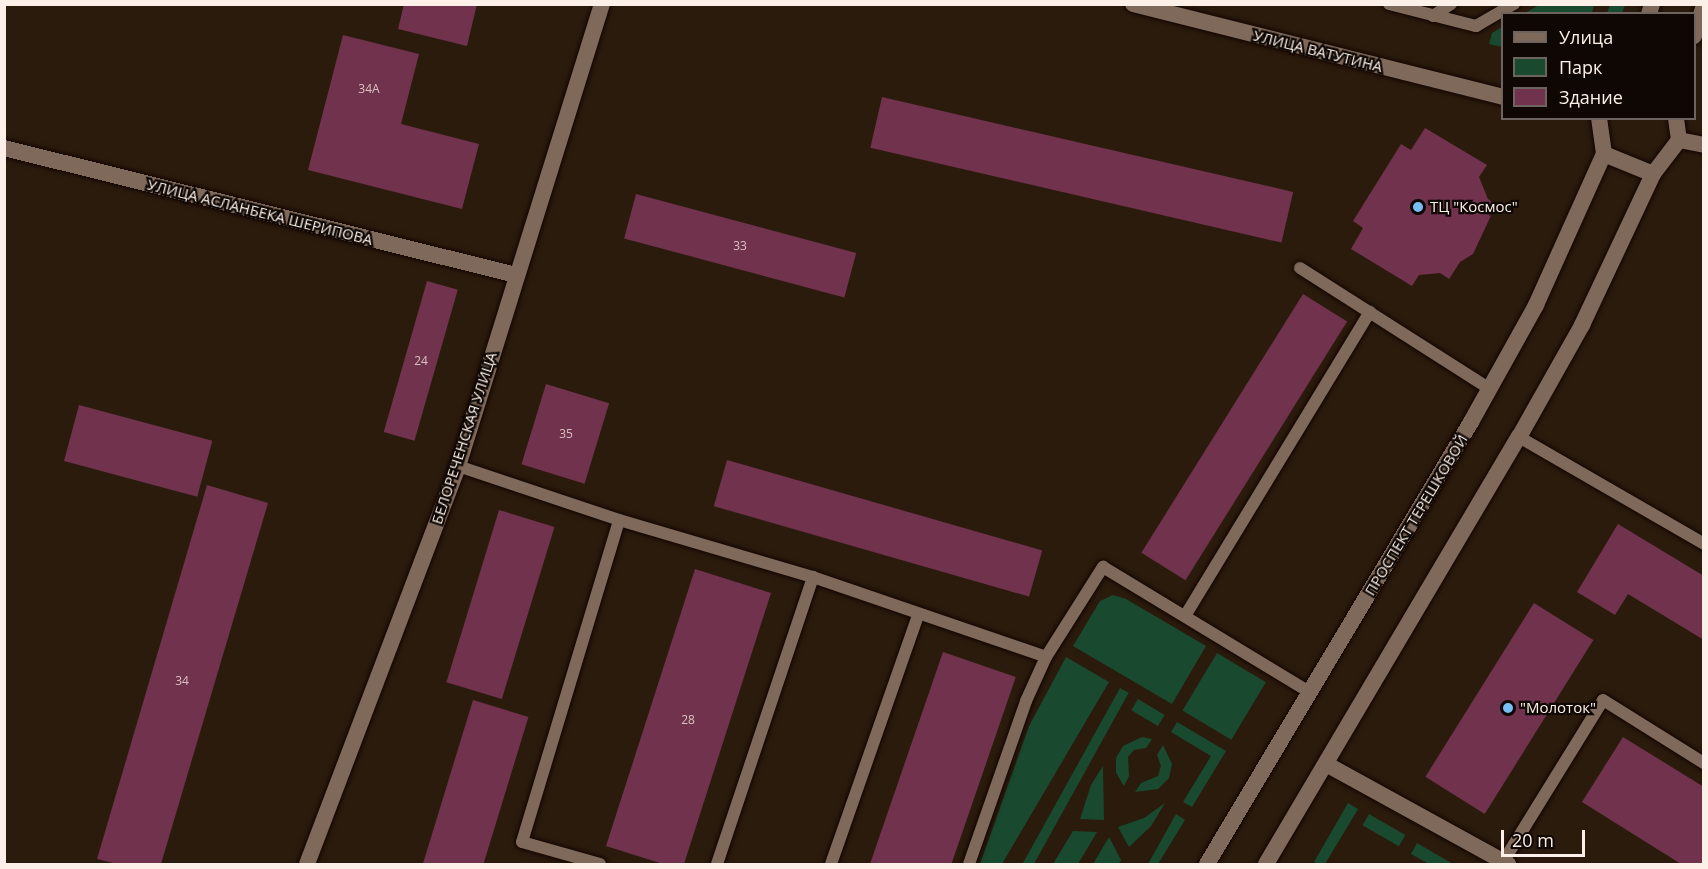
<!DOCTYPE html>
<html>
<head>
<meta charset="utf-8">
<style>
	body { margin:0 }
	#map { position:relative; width:1708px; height:869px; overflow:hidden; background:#2b1b0d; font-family:"Open Sans",sans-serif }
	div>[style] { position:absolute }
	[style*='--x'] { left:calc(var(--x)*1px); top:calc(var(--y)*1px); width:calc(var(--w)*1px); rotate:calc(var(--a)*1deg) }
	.green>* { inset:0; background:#19492f; transform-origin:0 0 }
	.building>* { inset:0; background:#70324c; transform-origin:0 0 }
	.roads { filter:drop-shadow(0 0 2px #130500) drop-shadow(0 0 2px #130500) }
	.service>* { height:12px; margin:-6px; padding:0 6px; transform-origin:6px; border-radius:6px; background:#7e695a }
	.minor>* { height:16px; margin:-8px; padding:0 8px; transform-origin:8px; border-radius:8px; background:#7e695a }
	.secondary>* { height:16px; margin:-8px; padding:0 8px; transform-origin:8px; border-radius:8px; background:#7e695a }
	.dots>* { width:16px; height:16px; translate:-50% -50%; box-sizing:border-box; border:3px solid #0e0703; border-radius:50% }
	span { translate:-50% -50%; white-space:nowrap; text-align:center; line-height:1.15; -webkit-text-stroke:4.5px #0e0703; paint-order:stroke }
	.number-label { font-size:12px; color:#d9c0c1 }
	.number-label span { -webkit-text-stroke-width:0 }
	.street-label { font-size:15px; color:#fcf0e8 }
	.poi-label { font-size:15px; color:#fcf0e8 }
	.left { translate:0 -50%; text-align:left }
	.frame { position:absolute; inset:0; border:6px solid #fcf0e8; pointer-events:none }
	.legend { position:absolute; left:1501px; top:12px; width:195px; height:108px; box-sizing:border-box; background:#0e0703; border:2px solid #6d645f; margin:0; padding:8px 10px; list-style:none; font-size:18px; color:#fcf0e8 }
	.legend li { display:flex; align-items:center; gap:12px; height:30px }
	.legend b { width:30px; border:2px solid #6d645f }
	.scale { position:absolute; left:1501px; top:830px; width:84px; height:27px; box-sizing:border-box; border:3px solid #fcf0e8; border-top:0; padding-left:8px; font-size:18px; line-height:21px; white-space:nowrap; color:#fcf0e8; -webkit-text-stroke:4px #0e0703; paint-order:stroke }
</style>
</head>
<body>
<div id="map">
	<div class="green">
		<div style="clip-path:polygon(1539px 5px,1539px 4px,1594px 5px,1592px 13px,1525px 13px)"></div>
		<div style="clip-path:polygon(1610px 5px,1625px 5px,1622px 13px,1607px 13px)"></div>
		<div style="clip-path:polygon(1502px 27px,1502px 47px,1489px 44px,1492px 33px)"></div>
		<div style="clip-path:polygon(1113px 595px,1126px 599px,1206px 646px,1172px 704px,1073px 646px,1100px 601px)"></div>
		<div style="left:1217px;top:653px;width:57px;height:67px;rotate:31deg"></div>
		<div style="clip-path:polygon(1066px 657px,1109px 682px,1002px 864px,980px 864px,1029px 726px)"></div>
		<div style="left:1120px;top:688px;width:10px;height:204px;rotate:29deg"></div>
		<div style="left:1138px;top:699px;width:31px;height:13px;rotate:31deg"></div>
		<div style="clip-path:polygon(1177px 722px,1226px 751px,1192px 807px,1183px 802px,1211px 756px,1171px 732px)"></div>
		<div style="clip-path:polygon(1142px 737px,1152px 739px,1146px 748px,1134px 750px,1128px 757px,1129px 776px,1124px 786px,1116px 773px,1116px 758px,1123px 746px)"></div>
		<div style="clip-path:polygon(1163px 745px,1172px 764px,1169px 778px,1158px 789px,1135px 792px,1141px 783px,1158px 776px,1161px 766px,1157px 755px)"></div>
		<div style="clip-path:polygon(1103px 766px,1104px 820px,1080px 819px,1091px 785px)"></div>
		<div style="clip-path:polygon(1165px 803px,1151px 826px,1129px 847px,1118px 827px,1144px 818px)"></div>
		<div style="clip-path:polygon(1348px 803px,1358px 809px,1325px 864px,1319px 864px,1314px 862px)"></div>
		<div style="clip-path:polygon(1176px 814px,1185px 820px,1158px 864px,1148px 864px)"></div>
		<div style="left:1369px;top:814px;width:42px;height:13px;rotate:30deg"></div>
		<div style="clip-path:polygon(1073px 831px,1097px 832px,1078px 864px,1053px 864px)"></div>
		<div style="clip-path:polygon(1109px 837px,1121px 860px,1119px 864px,1093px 864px)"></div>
		<div style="clip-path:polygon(1417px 843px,1453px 864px,1429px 864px,1411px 854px)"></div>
	</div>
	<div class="building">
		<div style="clip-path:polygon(404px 4px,477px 4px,467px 46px,398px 29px)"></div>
		<div style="clip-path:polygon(343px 35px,419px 54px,401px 124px,479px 144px,462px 209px,308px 170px)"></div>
		<div style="left:882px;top:97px;width:422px;height:52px;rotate:13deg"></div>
		<div style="clip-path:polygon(1425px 128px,1487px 165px,1479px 177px,1488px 199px,1496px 205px,1473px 254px,1460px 262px,1449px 279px,1440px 273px,1419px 275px,1412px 286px,1351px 249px,1363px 228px,1353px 221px,1401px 144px,1411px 150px)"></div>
		<div style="left:636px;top:194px;width:228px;height:46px;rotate:15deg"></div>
		<div style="left:427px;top:281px;width:32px;height:157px;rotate:16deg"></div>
		<div style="left:1303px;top:294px;width:52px;height:305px;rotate:32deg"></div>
		<div style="left:546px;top:384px;width:66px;height:84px;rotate:17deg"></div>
		<div style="left:79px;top:405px;width:138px;height:58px;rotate:15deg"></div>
		<div style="left:727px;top:460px;width:328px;height:48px;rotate:16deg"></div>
		<div style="clip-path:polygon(207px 485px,268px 503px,161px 864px,117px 864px,97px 859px)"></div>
		<div style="left:499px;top:510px;width:58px;height:180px;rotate:17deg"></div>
		<div style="clip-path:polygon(1618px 524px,1704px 576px,1704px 640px,1628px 594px,1615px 615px,1577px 592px)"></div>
		<div style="clip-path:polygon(695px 569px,771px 593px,684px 864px,663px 864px,606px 846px)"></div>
		<div style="left:1534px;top:603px;width:70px;height:205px;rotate:32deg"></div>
		<div style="left:943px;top:652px;width:77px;height:224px;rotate:19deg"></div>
		<div style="left:473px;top:700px;width:58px;height:172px;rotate:17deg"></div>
		<div style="clip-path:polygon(1623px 737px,1704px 787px,1704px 864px,1681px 864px,1582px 802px)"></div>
	</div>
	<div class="roads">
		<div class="service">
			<div style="--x:1389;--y:4;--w:90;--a:14.2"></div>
			<div style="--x:1476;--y:26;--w:44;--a:-30.1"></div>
			<div style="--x:1433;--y:16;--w:22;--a:-34"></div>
			<div style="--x:1300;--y:268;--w:225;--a:32.5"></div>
			<div style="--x:1519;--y:437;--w:214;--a:30"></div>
			<div style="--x:458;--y:466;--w:170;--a:18.5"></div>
			<div style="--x:619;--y:520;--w:202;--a:16.4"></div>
			<div style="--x:813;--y:577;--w:246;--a:18.9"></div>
			<div style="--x:1185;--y:616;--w:356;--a:-58.7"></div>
			<div style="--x:1503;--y:862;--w:190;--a:-58.3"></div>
			<div style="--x:1603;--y:700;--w:119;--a:32"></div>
			<div style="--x:600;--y:864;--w:81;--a:-164.2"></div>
			<div style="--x:522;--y:842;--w:336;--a:-73.2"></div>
			<div style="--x:717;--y:864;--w:303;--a:-71.5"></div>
			<div style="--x:831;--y:864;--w:264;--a:-70.7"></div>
			<div style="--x:969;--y:864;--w:173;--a:-70.7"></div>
			<div style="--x:1026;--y:701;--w:48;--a:-65.6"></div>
			<div style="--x:1046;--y:657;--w:107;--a:-57.7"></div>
			<div style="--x:1103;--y:567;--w:241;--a:31.2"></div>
		</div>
		<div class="minor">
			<div style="--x:1133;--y:4;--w:381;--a:14.1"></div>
			<div style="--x:1679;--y:140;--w:25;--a:11"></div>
			<div style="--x:4;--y:148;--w:528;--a:13.93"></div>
			<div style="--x:1326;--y:764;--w:208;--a:28.8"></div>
			<div style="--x:307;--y:864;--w:426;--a:-69.2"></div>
			<div style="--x:458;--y:466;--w:484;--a:-72.7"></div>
		</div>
		<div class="secondary">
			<div style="--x:1649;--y:14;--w:10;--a:-73"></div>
			<div style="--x:1694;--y:36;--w:33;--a:-72"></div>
			<div style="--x:1599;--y:118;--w:36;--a:82"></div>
			<div style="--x:1604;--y:154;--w:53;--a:22.2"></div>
			<div style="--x:1653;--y:174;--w:43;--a:-52.6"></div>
			<div style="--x:1679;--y:140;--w:22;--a:-98"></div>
			<div style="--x:1207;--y:864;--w:515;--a:-59.15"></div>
			<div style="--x:1471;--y:422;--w:134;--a:-60.9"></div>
			<div style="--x:1536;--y:305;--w:166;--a:-65.8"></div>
			<div style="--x:1266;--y:864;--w:496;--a:-59.4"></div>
			<div style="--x:1519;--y:437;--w:129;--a:-60.6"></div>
			<div style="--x:1582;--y:325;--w:167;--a:-64.8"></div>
		</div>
	</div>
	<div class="dots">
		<div style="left:1418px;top:207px;background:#78bff7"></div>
		<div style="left:1508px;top:708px;background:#78bff7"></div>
	</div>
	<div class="number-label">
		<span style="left:369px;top:89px">34А</span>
		<span style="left:740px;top:246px">33</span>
		<span style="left:421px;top:361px">24</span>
		<span style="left:566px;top:434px">35</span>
		<span style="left:182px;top:681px">34</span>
		<span style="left:688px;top:720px">28</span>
	</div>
	<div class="street-label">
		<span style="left:1318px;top:51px;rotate:14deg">УЛИЦА ВАТУТИНА</span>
		<span style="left:260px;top:212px;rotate:14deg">УЛИЦА АСЛАНБЕКА ШЕРИПОВА</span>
		<span style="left:464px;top:438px;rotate:-72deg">БЕЛОРЕЧЕНСКАЯ УЛИЦА</span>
		<span style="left:1416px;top:515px;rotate:-59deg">ПРОСПЕКТ ТЕРЕШКОВОЙ</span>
	</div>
	<div class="poi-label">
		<span class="left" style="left:1430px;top:207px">ТЦ "Космос"</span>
		<span class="left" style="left:1520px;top:708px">"Молоток"</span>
	</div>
	<div class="frame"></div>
	<ul class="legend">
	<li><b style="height:8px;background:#7e695a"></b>Улица</li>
	<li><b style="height:16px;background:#19492f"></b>Парк</li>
	<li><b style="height:16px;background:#70324c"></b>Здание</li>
	</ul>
	<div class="scale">20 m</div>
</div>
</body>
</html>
